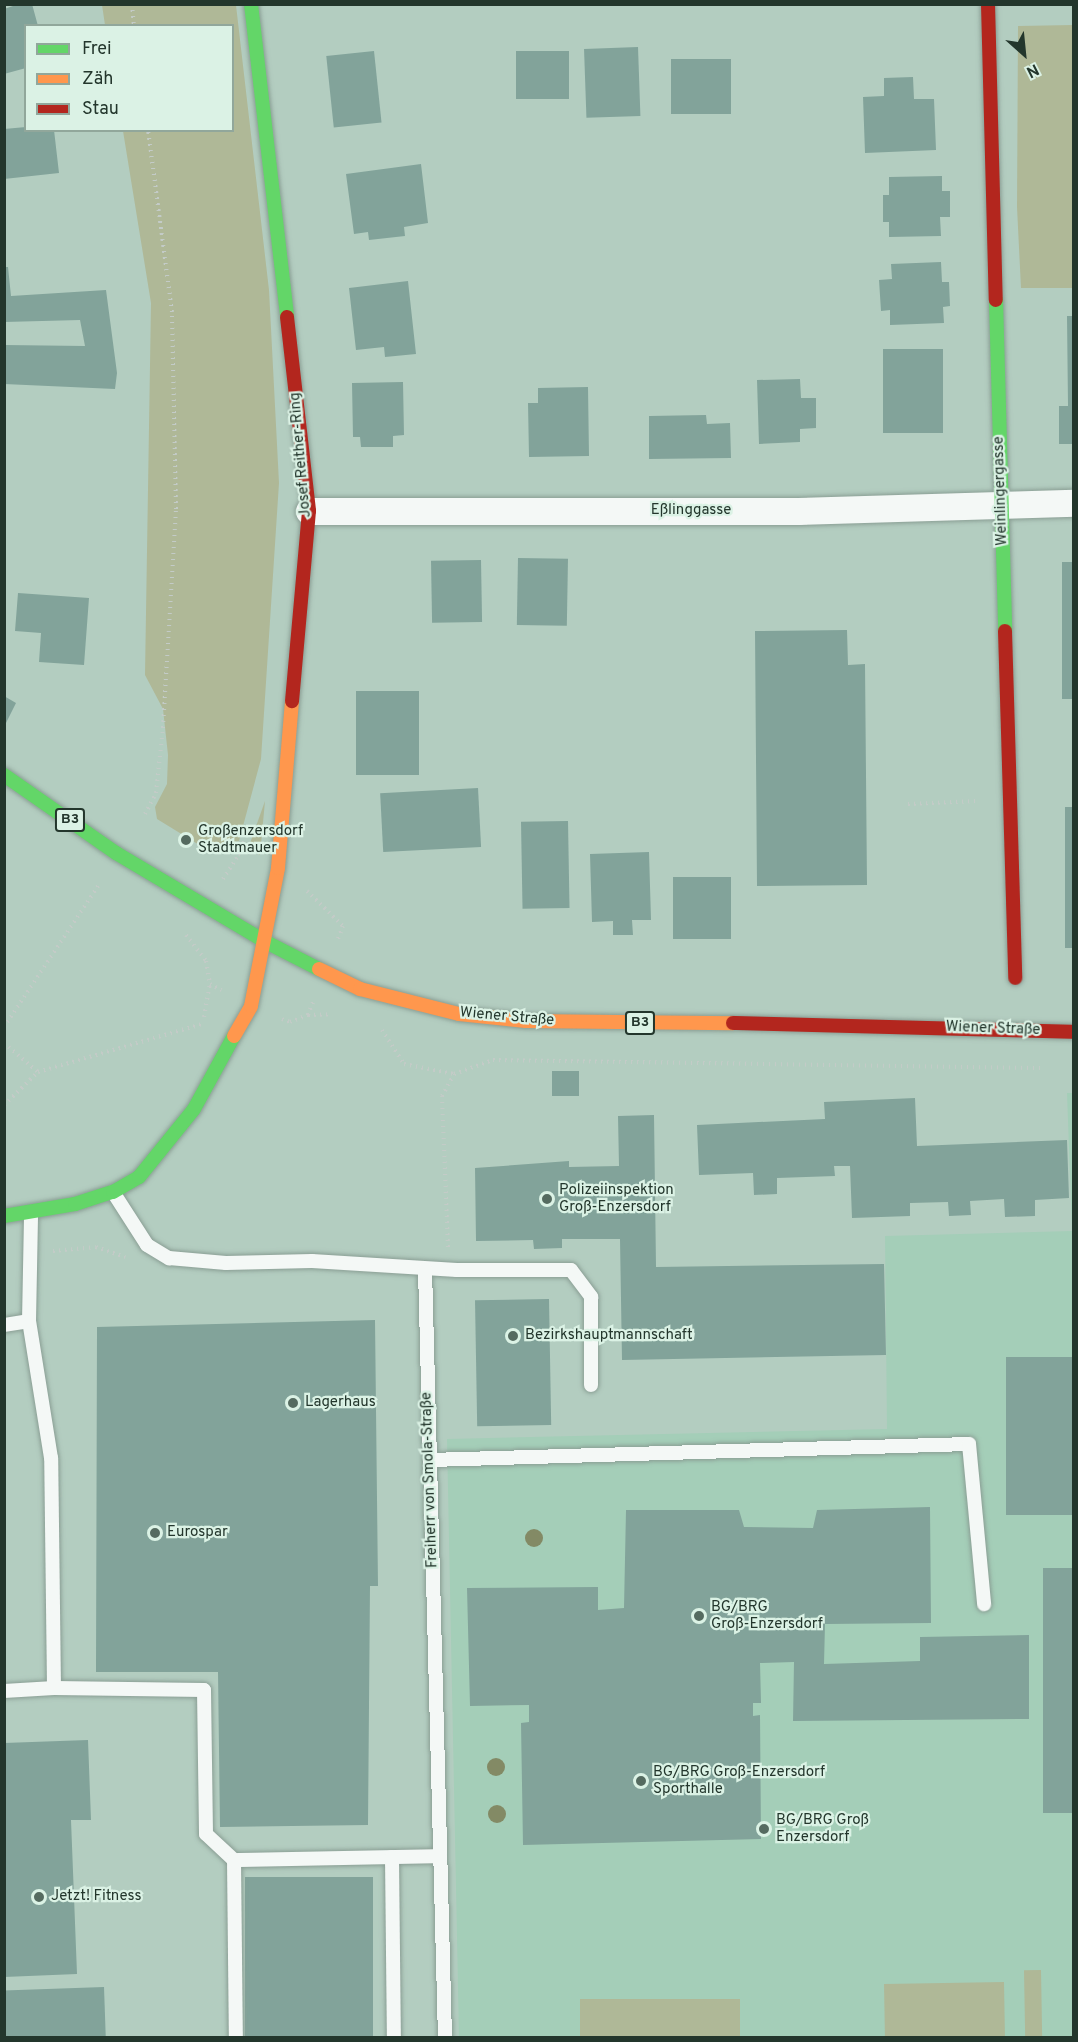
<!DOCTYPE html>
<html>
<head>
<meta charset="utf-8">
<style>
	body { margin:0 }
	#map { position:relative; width:1078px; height:2042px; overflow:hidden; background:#b3cdc0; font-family:Overpass,sans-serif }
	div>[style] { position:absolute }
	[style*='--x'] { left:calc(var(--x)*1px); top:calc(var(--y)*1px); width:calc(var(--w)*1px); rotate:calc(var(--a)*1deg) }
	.built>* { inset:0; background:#a4ceb8 }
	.green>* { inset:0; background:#afb897; transform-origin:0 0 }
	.building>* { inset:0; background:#82a39a; transform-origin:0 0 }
	.path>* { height:4px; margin-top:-2px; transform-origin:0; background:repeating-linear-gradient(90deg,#c3cbc7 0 1.5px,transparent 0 6px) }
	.roads { filter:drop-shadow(0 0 2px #8a9e94) drop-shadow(0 0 2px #8a9e94) }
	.lane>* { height:14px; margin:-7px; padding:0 7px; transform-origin:7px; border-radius:7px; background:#f4f8f6 }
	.street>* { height:27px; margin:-13.5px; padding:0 13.5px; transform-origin:13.5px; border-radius:13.5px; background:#f4f8f6 }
	.fast>* { height:14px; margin:-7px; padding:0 7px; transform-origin:7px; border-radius:7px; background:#63d668 }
	.slow>* { height:14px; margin:-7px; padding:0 7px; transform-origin:7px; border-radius:7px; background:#ff974d }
	.jam>* { height:14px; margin:-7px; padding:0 7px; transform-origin:7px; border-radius:7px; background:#b3261e }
	.trees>* { width:18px; height:18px; margin:-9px; border-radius:50%; background:#838a65 }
	.dots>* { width:16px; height:16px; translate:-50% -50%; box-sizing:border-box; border:3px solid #dbf2e5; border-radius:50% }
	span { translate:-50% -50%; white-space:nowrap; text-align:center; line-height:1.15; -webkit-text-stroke:4.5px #dbf2e5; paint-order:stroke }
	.shield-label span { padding:2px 4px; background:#dbf2e5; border:2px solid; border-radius:4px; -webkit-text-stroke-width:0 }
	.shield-label { font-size:14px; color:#23362c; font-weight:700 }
	.street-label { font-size:15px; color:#23362c }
	.poi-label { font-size:15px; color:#23362c }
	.left { translate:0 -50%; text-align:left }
	.frame { position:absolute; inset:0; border:6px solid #23362c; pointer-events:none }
	.legend { position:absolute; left:24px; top:24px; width:210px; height:108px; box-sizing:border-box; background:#dbf2e5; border:2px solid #91a79b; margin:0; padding:8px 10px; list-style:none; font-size:18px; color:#23362c }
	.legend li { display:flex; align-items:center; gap:12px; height:30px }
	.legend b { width:30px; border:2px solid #91a79b }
	.north { position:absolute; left:994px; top:24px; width:60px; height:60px; -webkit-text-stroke:4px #dbf2e5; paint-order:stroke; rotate:153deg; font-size:16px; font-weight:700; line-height:24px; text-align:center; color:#23362c }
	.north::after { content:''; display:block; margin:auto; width:21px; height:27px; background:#23362c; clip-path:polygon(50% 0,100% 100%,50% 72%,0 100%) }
</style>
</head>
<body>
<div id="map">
	<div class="built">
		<div style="clip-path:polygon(1067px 1093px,1073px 1093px,1073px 2037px,459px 2037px,447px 1439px,887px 1429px,885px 1236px,1072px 1231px)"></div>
	</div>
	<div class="green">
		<div style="clip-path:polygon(102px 5px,236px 5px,269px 290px,279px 483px,261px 759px,239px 841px,218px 846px,201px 846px,157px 819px,155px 807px,167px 784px,168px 755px,163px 709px,145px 675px,151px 303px,123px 131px,232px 130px,232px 26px,105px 25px)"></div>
		<div style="clip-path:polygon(1073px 25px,1073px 288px,1021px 288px,1017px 207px,1018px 26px)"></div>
		<div style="clip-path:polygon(265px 801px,260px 855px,248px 849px)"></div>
		<div style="left:1041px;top:1970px;width:67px;height:17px;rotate:89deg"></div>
		<div style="left:1004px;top:1982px;width:55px;height:120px;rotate:89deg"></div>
		<div style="left:740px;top:1999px;width:38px;height:160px;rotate:90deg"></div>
	</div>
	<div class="building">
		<div style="clip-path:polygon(19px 4px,32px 4px,38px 26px,26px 26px,26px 68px,4px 74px,4px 9px)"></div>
		<div style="left:638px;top:47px;width:69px;height:54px;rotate:88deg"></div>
		<div style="left:374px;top:51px;width:72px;height:48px;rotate:84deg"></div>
		<div style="left:569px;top:51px;width:48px;height:53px;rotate:90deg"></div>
		<div style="left:671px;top:59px;width:60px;height:55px"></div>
		<div style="clip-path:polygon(913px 77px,914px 99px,934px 99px,936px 150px,865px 153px,863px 97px,884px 96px,884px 78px)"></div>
		<div style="clip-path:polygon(26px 127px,26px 130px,54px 130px,59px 173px,4px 179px,4px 129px)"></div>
		<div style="clip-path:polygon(421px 164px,428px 223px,404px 227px,405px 236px,369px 240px,368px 232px,354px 234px,346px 174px)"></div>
		<div style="clip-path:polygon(942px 176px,942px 191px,950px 191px,950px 217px,940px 217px,941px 236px,889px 237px,889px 222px,883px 222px,883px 195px,889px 195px,889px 177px)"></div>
		<div style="clip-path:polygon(941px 262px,942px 282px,949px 282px,950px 306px,943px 307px,944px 323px,890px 325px,890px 310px,881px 311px,879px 280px,892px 279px,891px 264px)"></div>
		<div style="clip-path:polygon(4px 267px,8px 267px,11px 296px,106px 290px,117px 373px,115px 389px,4px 384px,4px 345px,85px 346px,80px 320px,4px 322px)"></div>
		<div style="clip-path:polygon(408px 281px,416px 354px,385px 357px,384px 347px,356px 350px,349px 288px)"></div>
		<div style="clip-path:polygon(1067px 316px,1074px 316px,1074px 444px,1059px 444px,1059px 406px,1068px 406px)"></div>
		<div style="left:883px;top:349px;width:60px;height:84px"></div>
		<div style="clip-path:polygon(800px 379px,801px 398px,816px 398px,816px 428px,800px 429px,800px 442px,759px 444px,757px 380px)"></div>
		<div style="clip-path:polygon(403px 382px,404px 435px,393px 436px,393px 447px,361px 447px,360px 437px,353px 437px,352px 383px)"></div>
		<div style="clip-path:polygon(588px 387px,589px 456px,529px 457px,528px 403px,538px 403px,538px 388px)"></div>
		<div style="clip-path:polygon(706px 415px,707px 424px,730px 423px,731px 458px,649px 459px,649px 416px)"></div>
		<div style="left:518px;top:558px;width:50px;height:67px;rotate:1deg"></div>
		<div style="left:481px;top:560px;width:62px;height:50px;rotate:89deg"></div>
		<div style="left:1062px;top:562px;width:12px;height:137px"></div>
		<div style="clip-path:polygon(18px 593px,89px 598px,84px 665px,39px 662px,41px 633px,15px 631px)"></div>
		<div style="clip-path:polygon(847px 630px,848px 665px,865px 664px,867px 885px,757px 886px,755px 631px)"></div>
		<div style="left:356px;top:691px;width:63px;height:84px"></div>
		<div style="clip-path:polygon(4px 696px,16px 703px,4px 727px)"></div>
		<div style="left:478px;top:788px;width:59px;height:98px;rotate:87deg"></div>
		<div style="left:1065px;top:807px;width:9px;height:141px"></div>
		<div style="left:568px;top:821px;width:87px;height:47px;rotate:89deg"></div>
		<div style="clip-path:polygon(649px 852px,651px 920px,632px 920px,633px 935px,613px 935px,613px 921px,592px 922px,590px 854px)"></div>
		<div style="left:731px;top:877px;width:62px;height:58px;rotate:90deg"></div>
		<div style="left:552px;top:1071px;width:27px;height:25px"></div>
		<div style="clip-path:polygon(915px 1098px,917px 1146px,1067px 1140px,1069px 1198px,1035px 1200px,1035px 1216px,1005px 1217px,1004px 1199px,970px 1201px,971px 1215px,949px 1216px,948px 1202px,910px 1203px,910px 1216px,852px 1218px,850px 1166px,834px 1166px,835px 1176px,777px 1178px,777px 1194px,754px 1195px,753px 1173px,699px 1175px,697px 1125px,825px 1119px,824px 1102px)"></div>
		<div style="clip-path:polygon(654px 1115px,656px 1267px,884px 1264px,886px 1355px,622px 1360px,620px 1239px,562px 1239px,562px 1248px,534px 1249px,533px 1240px,476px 1241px,475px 1168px,569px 1161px,569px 1167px,619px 1166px,618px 1116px)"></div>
		<div style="left:549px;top:1299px;width:126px;height:74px;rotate:89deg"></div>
		<div style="clip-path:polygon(375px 1320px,378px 1586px,370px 1586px,368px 1825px,220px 1827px,218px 1672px,96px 1672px,97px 1327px)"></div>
		<div style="left:1074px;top:1357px;width:158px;height:68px;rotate:90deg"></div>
		<div style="clip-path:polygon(930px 1507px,931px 1623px,825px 1624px,824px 1664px,920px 1661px,920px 1637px,1029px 1635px,1029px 1719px,793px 1721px,794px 1662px,760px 1663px,761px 1703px,753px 1703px,753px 1716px,760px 1715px,761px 1839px,523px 1845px,521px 1723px,529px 1722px,529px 1705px,470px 1706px,467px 1588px,598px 1587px,598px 1610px,624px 1608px,626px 1510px,739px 1510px,744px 1527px,813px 1528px,817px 1510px)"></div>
		<div style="left:1074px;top:1568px;width:245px;height:31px;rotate:90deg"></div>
		<div style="clip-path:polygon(88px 1740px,91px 1820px,71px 1820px,77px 1974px,4px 1977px,4px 1743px)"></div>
		<div style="left:373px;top:1877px;width:161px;height:128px;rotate:90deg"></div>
		<div style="left:104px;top:1987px;width:51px;height:100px;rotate:88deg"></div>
	</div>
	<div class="path">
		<div style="--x:132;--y:4;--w:22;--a:85"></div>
		<div style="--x:908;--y:804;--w:68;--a:-2.5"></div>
		<div style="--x:145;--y:814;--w:24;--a:-62"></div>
		<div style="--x:156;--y:793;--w:65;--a:-83.9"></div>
		<div style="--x:163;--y:728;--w:219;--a:-86.6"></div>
		<div style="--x:176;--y:509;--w:197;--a:-91.2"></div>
		<div style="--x:172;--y:312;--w:184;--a:-97.5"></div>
		<div style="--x:239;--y:854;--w:14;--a:-69"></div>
		<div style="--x:223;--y:879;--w:30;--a:-57"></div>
		<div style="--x:239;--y:854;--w:5;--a:22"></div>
		<div style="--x:307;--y:891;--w:50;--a:44.2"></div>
		<div style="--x:343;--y:926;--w:14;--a:111"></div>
		<div style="--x:186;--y:935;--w:33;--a:52"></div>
		<div style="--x:206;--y:961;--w:23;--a:80"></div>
		<div style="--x:210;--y:984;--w:13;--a:29"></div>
		<div style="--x:308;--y:1015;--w:14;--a:-69"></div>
		<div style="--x:204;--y:1017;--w:34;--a:-80"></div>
		<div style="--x:282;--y:1019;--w:9;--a:21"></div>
		<div style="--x:290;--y:1022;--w:19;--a:-21"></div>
		<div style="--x:308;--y:1015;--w:24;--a:-2"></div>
		<div style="--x:4;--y:1027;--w:173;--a:-56.3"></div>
		<div style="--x:382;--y:1030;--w:40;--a:57.1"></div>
		<div style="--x:404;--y:1064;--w:51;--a:11.3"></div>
		<div style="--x:454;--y:1074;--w:41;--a:-19.7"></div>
		<div style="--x:493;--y:1060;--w:547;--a:0.84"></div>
		<div style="--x:4;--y:1043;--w:45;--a:40.5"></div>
		<div style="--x:4;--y:1105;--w:47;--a:-44.1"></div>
		<div style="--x:38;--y:1072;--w:171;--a:-16.3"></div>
		<div style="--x:448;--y:1247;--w:151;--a:-92.3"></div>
		<div style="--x:442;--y:1096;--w:25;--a:-61"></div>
		<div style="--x:53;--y:1251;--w:43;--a:-5.3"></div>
		<div style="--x:96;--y:1247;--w:31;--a:19"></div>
	</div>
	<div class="roads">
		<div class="lane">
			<div style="--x:113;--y:1192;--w:63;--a:57.3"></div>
			<div style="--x:147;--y:1245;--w:26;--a:31"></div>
			<div style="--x:169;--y:1258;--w:57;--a:5"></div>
			<div style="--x:226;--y:1263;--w:86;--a:-1.3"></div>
			<div style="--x:312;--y:1261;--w:145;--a:3.6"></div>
			<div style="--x:457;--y:1270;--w:114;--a:0"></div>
			<div style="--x:571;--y:1270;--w:34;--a:53"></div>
			<div style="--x:591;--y:1297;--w:88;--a:90"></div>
			<div style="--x:425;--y:1269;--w:769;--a:88.51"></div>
			<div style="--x:4;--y:1325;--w:25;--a:-9"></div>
			<div style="--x:430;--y:1460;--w:539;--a:-1.7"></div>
			<div style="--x:969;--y:1444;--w:161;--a:84.6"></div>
			<div style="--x:54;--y:1688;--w:150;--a:0.8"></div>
			<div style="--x:204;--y:1690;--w:144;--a:89.2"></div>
			<div style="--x:206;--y:1834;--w:38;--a:43"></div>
			<div style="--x:234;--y:1860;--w:206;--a:-1.1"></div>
			<div style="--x:4;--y:1691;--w:50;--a:-3.4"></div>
			<div style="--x:54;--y:1688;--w:230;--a:-90.7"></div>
			<div style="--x:51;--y:1458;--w:139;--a:-99.1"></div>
			<div style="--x:29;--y:1321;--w:109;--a:-88.9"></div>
			<div style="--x:392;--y:1857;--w:181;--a:89.4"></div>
			<div style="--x:234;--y:1860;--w:178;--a:89.4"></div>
		</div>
		<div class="street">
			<div style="--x:309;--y:511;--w:489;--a:0"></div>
			<div style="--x:798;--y:511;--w:276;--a:-1.7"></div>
		</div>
		<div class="fast">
			<div style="--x:251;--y:4;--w:315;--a:83.4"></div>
			<div style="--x:996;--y:300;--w:331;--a:88.4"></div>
			<div style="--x:4;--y:775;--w:136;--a:34.9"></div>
			<div style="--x:116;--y:853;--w:172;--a:30.7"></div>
			<div style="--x:264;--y:941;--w:62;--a:27"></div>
			<div style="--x:4;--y:1216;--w:72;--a:-9.6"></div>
			<div style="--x:75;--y:1204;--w:40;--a:-18"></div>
			<div style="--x:113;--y:1192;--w:30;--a:-30"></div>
			<div style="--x:139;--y:1177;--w:87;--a:-51"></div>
			<div style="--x:194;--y:1109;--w:83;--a:-61.3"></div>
		</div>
		<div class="slow">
			<div style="--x:319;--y:969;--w:46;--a:26"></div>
			<div style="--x:360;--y:989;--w:102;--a:14.2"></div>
			<div style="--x:459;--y:1014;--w:67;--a:6"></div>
			<div style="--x:526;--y:1021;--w:207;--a:0.6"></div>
			<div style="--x:234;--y:1036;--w:34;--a:-60"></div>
			<div style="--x:251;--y:1006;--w:141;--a:-78.9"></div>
			<div style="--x:278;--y:868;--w:168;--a:-85.2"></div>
		</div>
		<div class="jam">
			<div style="--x:988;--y:4;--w:296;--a:88.5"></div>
			<div style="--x:287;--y:317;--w:195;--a:83.5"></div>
			<div style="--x:309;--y:511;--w:191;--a:95.1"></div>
			<div style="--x:1005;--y:631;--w:347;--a:88.3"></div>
			<div style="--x:733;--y:1023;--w:341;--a:1.5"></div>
		</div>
	</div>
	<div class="trees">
		<div style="left:534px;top:1538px"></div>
		<div style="left:496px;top:1767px"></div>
		<div style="left:497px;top:1814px"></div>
	</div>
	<div class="dots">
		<div style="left:186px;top:840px;background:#556b60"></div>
		<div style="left:547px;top:1199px;background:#556b60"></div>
		<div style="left:513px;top:1336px;background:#556b60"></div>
		<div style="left:293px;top:1403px;background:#556b60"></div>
		<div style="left:155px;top:1533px;background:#556b60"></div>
		<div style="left:699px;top:1616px;background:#556b60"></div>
		<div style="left:641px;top:1781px;background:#556b60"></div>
		<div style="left:764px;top:1829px;background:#556b60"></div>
		<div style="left:39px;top:1897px;background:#556b60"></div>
	</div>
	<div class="shield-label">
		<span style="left:70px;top:820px">B3</span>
		<span style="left:640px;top:1023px">B3</span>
	</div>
	<div class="street-label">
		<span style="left:301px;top:455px;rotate:-95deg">Josef Reither-Ring</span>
		<span style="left:1001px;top:491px;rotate:-92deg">Weinlingergasse</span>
		<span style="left:691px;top:511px">Eßlinggasse</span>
		<span style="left:507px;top:1017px;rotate:5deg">Wiener Straße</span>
		<span style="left:993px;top:1029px;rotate:2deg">Wiener Straße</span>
		<span style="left:430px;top:1480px;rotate:-92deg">Freiherr von Smola-Straße</span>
	</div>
	<div class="poi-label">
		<span class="left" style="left:198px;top:840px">Großenzersdorf<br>Stadtmauer</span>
		<span class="left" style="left:559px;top:1199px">Polizeiinspektion<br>Groß-Enzersdorf</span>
		<span class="left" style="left:525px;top:1336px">Bezirkshauptmannschaft</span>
		<span class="left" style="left:305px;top:1403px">Lagerhaus</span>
		<span class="left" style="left:167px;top:1533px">Eurospar</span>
		<span class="left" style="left:711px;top:1616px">BG/BRG<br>Groß-Enzersdorf</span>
		<span class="left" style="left:653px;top:1781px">BG/BRG Groß-Enzersdorf<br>Sporthalle</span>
		<span class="left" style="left:776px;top:1829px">BG/BRG Groß<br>Enzersdorf</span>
		<span class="left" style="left:51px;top:1897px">Jetzt! Fitness</span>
	</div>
	<div class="frame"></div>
	<ul class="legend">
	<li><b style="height:8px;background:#63d668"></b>Frei</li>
	<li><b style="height:8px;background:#ff974d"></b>Zäh</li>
	<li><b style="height:8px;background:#b3261e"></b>Stau</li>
	</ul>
	<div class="north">N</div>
</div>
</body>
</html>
